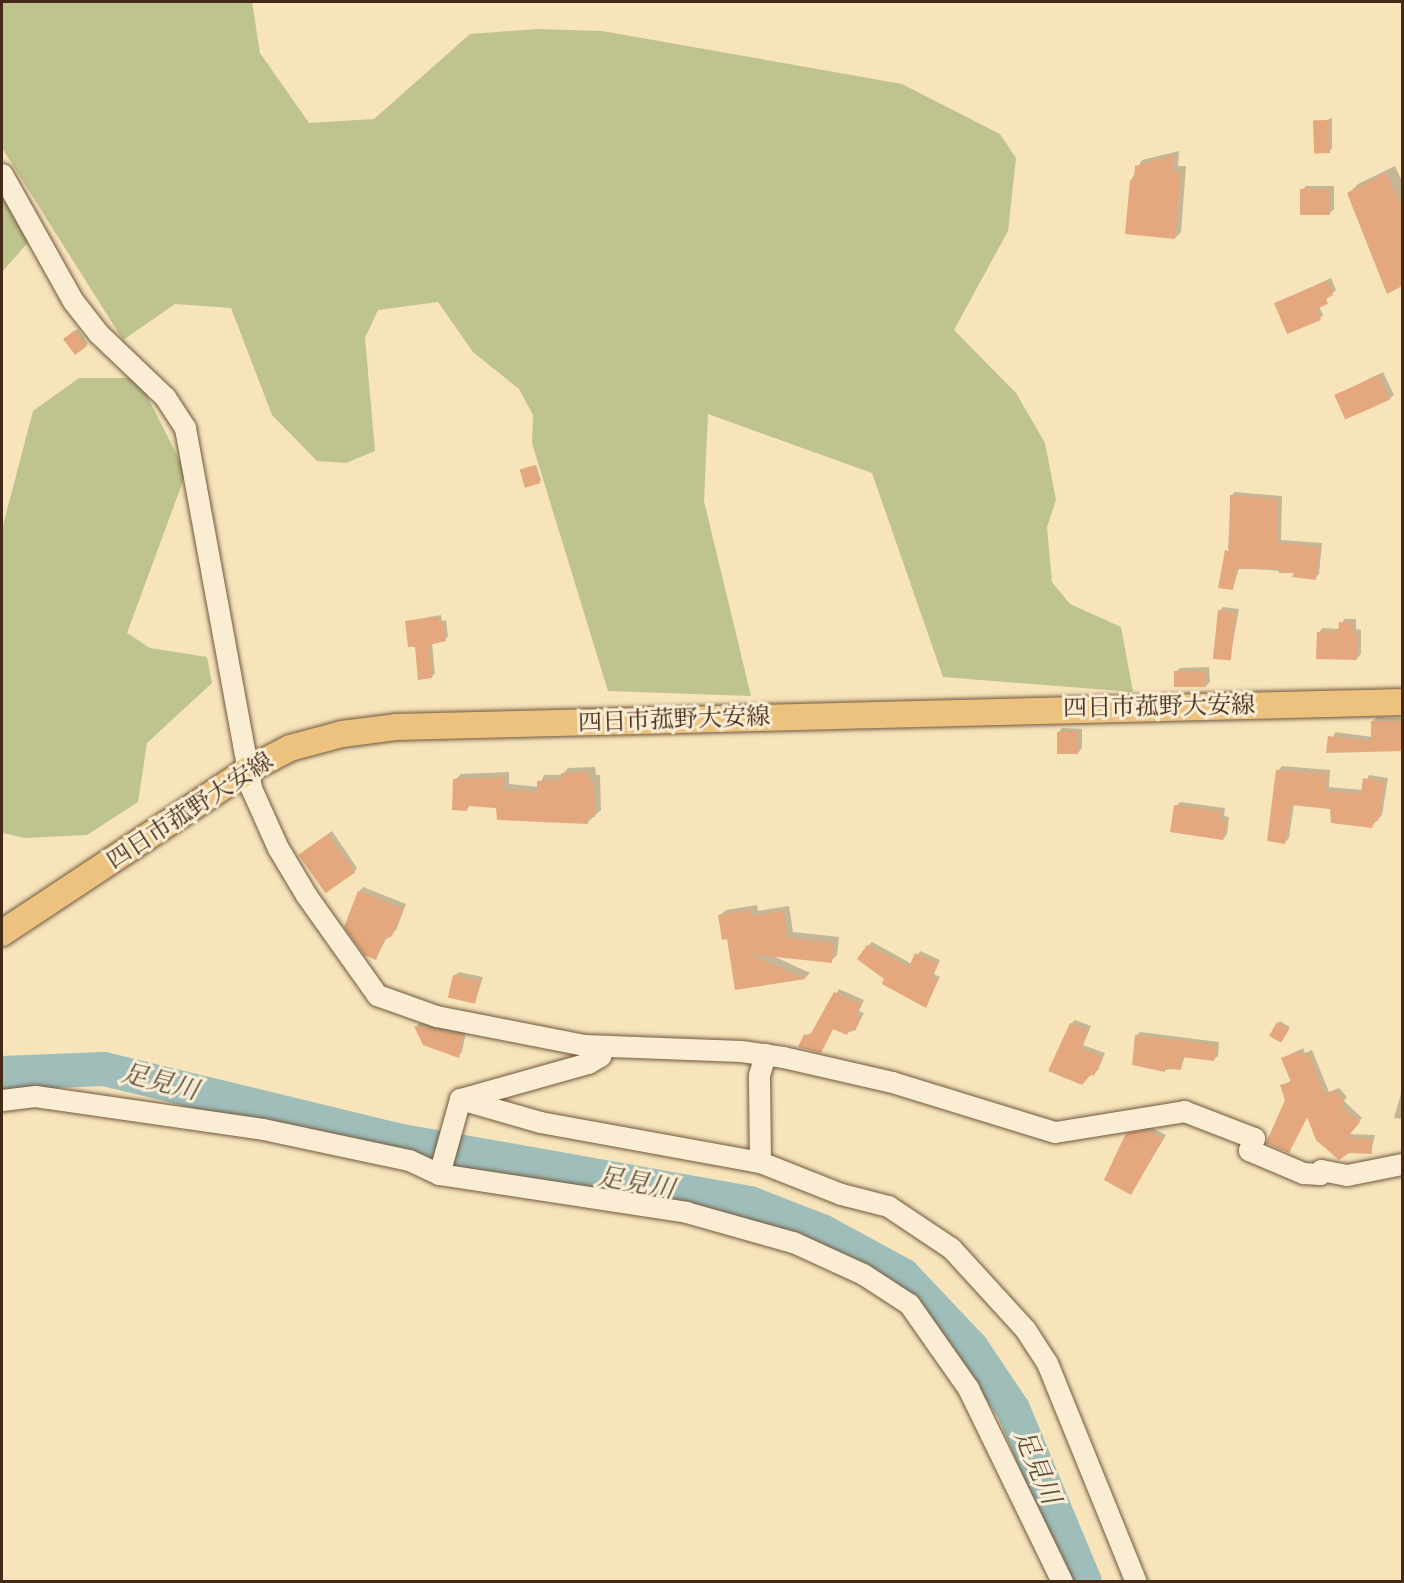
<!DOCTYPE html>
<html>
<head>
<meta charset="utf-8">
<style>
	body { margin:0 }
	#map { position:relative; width:1404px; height:1583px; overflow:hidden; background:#f7e4bb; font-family:"IM FELL Great Primer","Noto Serif JP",serif }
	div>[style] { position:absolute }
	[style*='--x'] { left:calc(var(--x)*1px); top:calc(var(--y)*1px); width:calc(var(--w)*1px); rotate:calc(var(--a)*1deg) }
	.green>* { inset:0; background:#bfc48e }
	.shadow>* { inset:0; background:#0003 }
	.river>* { height:34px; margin:-17px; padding:0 17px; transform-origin:17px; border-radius:17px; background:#9fbdb9 }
	.building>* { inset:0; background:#e5a77d; transform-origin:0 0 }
	.roads { filter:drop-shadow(0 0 2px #70583f) drop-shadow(0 0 2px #70583f) }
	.minor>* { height:21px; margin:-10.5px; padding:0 10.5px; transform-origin:10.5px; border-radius:10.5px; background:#faedd3 }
	.major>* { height:26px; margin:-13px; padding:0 13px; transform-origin:13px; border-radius:13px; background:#ecc27e }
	span { translate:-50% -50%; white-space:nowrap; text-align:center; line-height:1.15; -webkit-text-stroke:6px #faedd3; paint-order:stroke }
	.street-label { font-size:24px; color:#432a16 }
	.water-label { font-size:26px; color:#5a4f3f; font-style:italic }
	.frame { position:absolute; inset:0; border:3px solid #432a16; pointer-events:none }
</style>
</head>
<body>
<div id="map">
	<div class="green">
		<div style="clip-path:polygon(2px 2px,252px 2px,260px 53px,309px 123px,374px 119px,470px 34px,538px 29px,602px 31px,902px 84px,1000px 134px,1016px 158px,1008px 231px,954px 330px,1016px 393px,1045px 443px,1056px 500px,1047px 527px,1052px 582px,1070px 604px,1121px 627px,1133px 692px,943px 677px,872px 473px,708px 414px,704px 501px,751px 696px,608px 691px,532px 443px,533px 415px,519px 389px,473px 352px,438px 302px,378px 310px,365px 338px,375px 451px,346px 463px,317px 461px,272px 415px,231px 308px,175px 304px,123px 340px,2px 148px)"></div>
		<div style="clip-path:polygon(2px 191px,31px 239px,2px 272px)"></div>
		<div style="clip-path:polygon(79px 378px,138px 378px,186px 473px,127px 633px,150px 648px,207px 657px,212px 683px,147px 743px,138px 802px,87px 835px,25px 838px,2px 833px,2px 529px,33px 411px)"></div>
	</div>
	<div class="shadow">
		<div style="clip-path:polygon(1332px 118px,1332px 148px,1329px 151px,1315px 124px)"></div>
		<div style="clip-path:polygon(1179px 151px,1178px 166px,1186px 166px,1181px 232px,1175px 238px,1131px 180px,1142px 160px)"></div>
		<div style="clip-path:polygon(1395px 166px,1402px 181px,1402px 284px,1388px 292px,1349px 193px,1358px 184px)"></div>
		<div style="clip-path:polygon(1306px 186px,1334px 186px,1334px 209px,1330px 213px,1302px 190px)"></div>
		<div style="clip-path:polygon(1331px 278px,1336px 290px,1319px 306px,1323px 315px,1320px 318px,1276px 303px)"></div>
		<div style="clip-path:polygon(78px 329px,88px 344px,86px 345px,65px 339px)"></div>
		<div style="clip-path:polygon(1383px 372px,1394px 395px,1389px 399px,1336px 395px)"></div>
		<div style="clip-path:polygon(536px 465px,541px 480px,539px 482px,522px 470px)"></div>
		<div style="clip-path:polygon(1235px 492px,1282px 496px,1281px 540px,1322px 543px,1319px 574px,1315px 578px,1296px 572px,1239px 568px,1233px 588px,1226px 551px,1237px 551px,1228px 549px,1231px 496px)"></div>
		<div style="clip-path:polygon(1223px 607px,1239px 609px,1230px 659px,1220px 611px)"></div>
		<div style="clip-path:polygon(441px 615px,442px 621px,446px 620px,448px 637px,432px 643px,435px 673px,432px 677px,407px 621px)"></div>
		<div style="clip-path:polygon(1344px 619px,1356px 619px,1356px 629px,1361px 630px,1361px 654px,1357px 658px,1319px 632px,1323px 628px,1340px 629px)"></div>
		<div style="clip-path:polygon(1209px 667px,1210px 682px,1206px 686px,1175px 673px,1180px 668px)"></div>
		<div style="clip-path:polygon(1377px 717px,1402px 718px,1402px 748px,1328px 751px,1335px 732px,1372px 737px,1372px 722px)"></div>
		<div style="clip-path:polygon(1062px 728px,1082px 729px,1082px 748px,1078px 753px,1058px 733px)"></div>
		<div style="clip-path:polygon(1282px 766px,1330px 770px,1329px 787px,1363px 790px,1369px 775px,1388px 778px,1382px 815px,1372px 826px,1331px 808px,1294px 804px,1289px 838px,1285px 842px,1278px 771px)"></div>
		<div style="clip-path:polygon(595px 767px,596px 775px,600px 775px,601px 810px,588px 822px,498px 806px,471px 804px,467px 809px,455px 780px,461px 774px,509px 772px,509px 784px,539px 787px,544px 775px,562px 775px,568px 768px)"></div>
		<div style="clip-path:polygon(1180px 802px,1225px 808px,1224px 816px,1229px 817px,1227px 834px,1223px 839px,1176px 806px)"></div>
		<div style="clip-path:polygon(332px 831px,357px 868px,354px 872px,304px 851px)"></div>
		<div style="clip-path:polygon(363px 887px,406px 904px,396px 930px,387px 937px,376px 958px,359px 892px)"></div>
		<div style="clip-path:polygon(757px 905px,758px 911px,789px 906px,793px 932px,839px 937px,837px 955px,831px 961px,771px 955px,810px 973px,805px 978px,736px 988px,728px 937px,719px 916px,726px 910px)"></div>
		<div style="clip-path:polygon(872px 942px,912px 964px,920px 951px,940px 960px,934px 974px,940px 977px,925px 1006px,868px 946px)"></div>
		<div style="clip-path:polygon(459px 972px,483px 977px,475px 1002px,454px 976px)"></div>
		<div style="clip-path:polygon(839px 989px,864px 1000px,859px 1011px,864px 1013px,855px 1030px,847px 1033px,834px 1028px,821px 1051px,805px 1035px,812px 1033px)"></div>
		<div style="clip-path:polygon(1075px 1020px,1091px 1026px,1083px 1045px,1105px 1053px,1098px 1070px,1086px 1079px,1071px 1024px)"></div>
		<div style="clip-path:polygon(1280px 1021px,1290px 1027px,1281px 1039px,1270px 1035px)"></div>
		<div style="clip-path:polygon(419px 1023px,466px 1032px,462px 1052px,458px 1056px,416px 1027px)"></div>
		<div style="clip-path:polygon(1140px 1032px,1219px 1042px,1218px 1056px,1214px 1059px,1185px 1056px,1181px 1068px,1165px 1070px,1136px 1036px)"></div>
		<div style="clip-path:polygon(1303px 1048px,1305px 1053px,1312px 1050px,1329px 1092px,1339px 1088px,1347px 1097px,1344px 1101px,1362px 1118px,1348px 1134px,1375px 1135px,1371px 1152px,1308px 1116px,1289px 1151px,1287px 1100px,1282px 1086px,1292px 1080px,1283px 1058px)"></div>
		<div style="clip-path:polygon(1402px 1090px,1402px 1119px,1394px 1118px)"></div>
		<div style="clip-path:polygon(1150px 1127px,1166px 1135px,1131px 1193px,1127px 1134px)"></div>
	</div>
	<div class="river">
		<div style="--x:2;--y:1073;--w:102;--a:-2.2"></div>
		<div style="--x:104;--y:1069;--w:307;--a:13.6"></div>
		<div style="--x:402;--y:1141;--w:353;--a:10.1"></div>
		<div style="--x:750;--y:1203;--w:77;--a:21.3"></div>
		<div style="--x:822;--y:1231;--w:92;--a:28.5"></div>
		<div style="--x:903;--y:1275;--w:100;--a:46.6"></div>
		<div style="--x:972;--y:1348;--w:73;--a:56.1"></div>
		<div style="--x:1013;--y:1409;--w:187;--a:67.4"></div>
	</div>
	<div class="building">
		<div style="left:1329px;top:120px;width:33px;height:16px;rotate:88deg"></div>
		<div style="clip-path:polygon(1174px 155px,1172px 171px,1181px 172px,1175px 239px,1125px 234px,1130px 180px,1134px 180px,1135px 166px)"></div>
		<div style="clip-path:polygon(1386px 173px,1402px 207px,1402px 286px,1387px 294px,1347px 193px)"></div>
		<div style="left:1300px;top:189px;width:30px;height:26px"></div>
		<div style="clip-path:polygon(1327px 281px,1333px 295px,1326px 299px,1328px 304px,1316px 309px,1321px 320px,1287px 334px,1274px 303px)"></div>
		<div style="left:75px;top:330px;width:20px;height:15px;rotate:53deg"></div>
		<div style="left:1379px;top:375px;width:27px;height:49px;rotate:66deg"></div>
		<div style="left:535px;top:465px;width:19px;height:16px;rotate:74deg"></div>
		<div style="clip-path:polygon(1230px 495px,1278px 499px,1278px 543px,1319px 547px,1316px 580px,1292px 577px,1294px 573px,1279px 573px,1279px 569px,1236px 569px,1233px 590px,1218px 588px,1225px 550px,1229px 551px)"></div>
		<div style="left:1218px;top:610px;width:18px;height:49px;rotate:6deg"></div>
		<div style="clip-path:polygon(438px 617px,439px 623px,443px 623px,446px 641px,429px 645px,432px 678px,418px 680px,415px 647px,408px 647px,405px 621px)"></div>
		<div style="clip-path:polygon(1339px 622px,1353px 623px,1352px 633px,1358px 633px,1357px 660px,1316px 659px,1317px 632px,1338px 632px)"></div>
		<div style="left:1206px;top:671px;width:16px;height:32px;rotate:90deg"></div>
		<div style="clip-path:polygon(1371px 721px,1402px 721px,1402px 751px,1326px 753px,1328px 736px,1371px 741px)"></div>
		<div style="left:1057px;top:732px;width:21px;height:22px"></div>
		<div style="clip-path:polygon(1276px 770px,1327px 774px,1325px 791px,1361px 794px,1363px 778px,1385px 782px,1378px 821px,1375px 820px,1372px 828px,1331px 823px,1330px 809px,1291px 805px,1285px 844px,1267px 841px)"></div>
		<div style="clip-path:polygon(590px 772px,590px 781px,594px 781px,595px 817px,588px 817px,588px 824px,497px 820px,496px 808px,468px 806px,467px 811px,452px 810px,453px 779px,504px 777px,503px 790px,537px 792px,537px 781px,561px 780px,561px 773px)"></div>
		<div style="clip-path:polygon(1174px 805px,1221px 812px,1220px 820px,1226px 821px,1223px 840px,1170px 832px)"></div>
		<div style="left:328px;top:834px;width:47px;height:36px;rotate:55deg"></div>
		<div style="clip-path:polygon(358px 891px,403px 909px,392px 936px,384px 940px,376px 960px,364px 955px,344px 927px)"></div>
		<div style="clip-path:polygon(751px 910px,752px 916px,783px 911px,787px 938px,834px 943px,832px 963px,748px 954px,806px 979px,735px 990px,727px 939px,722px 940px,718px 915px)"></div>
		<div style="clip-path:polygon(867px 945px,909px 967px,915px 953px,938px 964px,931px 977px,938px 980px,926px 1008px,882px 984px,884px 979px,857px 959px)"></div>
		<div style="left:453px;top:975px;width:28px;height:23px;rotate:13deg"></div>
		<div style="clip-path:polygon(834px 992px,861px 1004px,856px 1015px,861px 1017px,855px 1031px,850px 1029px,847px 1035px,833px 1029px,821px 1053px,798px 1047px,804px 1034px,809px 1037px)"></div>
		<div style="left:1277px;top:1022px;width:14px;height:16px;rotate:30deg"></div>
		<div style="clip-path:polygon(1070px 1023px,1088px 1030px,1081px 1049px,1102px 1057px,1094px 1076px,1091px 1074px,1082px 1085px,1048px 1071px)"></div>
		<div style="clip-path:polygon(414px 1026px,463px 1035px,459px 1058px,423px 1045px)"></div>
		<div style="clip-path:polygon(1135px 1035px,1216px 1045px,1214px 1061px,1182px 1057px,1181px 1070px,1165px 1068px,1165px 1072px,1132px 1065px)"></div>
		<div style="clip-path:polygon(1299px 1051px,1301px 1056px,1308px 1053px,1325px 1095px,1335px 1091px,1345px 1102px,1341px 1106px,1360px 1122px,1347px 1138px,1372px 1139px,1372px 1154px,1349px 1153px,1339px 1160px,1316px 1140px,1307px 1117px,1289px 1153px,1266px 1143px,1285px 1100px,1280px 1085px,1291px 1082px,1281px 1058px)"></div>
		<div style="clip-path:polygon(1146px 1130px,1163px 1139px,1131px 1195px,1104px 1180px,1126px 1133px)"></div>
	</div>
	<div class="roads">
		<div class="minor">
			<div style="--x:2;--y:174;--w:145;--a:60.8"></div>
			<div style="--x:73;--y:301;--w:41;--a:52"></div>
			<div style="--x:98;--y:333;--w:93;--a:43.7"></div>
			<div style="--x:165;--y:397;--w:37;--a:57"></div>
			<div style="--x:185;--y:428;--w:366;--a:79.6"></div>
			<div style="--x:251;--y:788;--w:66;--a:65.8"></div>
			<div style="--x:278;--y:848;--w:55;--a:59.2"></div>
			<div style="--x:306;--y:895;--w:123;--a:54.6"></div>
			<div style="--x:377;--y:995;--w:63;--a:19.6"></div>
			<div style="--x:436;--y:1016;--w:151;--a:11.1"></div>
			<div style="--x:584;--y:1045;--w:157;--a:2.2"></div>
			<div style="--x:741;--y:1051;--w:42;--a:8.1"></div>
			<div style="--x:783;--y:1057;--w:112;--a:12.9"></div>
			<div style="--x:892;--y:1082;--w:170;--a:17.1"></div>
			<div style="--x:1055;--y:1132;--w:131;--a:-9.2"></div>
			<div style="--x:1184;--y:1111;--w:75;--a:21.1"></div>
			<div style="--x:1254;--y:1138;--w:13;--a:113"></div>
			<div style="--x:1249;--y:1150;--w:59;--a:23.1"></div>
			<div style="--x:1303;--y:1173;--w:17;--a:3"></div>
			<div style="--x:1320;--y:1174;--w:4;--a:-76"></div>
			<div style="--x:1321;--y:1170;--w:26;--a:11"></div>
			<div style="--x:1347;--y:1175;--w:56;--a:-11.3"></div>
			<div style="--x:460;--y:1099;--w:83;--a:16"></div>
			<div style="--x:540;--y:1122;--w:224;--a:10.3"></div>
			<div style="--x:760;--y:1162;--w:87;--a:21.6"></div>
			<div style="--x:841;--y:1194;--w:49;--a:14.3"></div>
			<div style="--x:888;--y:1206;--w:76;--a:33.7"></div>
			<div style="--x:951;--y:1248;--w:110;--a:47.6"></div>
			<div style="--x:1025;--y:1329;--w:40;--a:57.1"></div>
			<div style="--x:1047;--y:1363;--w:236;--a:67.9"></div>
			<div style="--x:460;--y:1099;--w:133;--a:-15.7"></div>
			<div style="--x:588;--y:1063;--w:14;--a:-30"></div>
			<div style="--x:600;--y:1056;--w:10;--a:-66"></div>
			<div style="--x:2;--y:1100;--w:33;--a:-7"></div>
			<div style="--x:35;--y:1096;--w:230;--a:8.2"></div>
			<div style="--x:263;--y:1129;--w:149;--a:12"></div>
			<div style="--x:409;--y:1160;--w:33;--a:25"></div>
			<div style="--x:439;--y:1174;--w:250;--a:8.7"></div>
			<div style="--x:686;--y:1212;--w:111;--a:15.7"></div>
			<div style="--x:793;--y:1242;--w:77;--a:24.6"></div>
			<div style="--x:863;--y:1274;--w:55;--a:33.1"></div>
			<div style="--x:909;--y:1304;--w:103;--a:54.9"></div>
			<div style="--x:968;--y:1388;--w:216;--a:64.1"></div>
			<div style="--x:760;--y:1162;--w:87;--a:-90.7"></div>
			<div style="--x:759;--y:1075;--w:22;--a:-74"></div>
			<div style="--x:439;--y:1174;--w:78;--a:-74.4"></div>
		</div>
		<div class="major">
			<div style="--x:2;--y:933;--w:295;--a:-33.5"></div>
			<div style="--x:248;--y:770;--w:47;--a:-27.6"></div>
			<div style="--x:290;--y:748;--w:54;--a:-15.1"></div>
			<div style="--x:342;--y:734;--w:54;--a:-7.4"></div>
			<div style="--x:396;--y:727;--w:1006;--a:-1.42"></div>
		</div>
	</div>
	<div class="street-label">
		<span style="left:1159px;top:707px;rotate:-1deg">四日市菰野大安線</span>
		<span style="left:674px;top:720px;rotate:-2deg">四日市菰野大安線</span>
		<span style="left:190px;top:811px;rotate:-33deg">四日市菰野大安線</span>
	</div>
	<div class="water-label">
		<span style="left:160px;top:1082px;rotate:14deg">足見川</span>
		<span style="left:636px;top:1183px;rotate:10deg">足見川</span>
		<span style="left:1037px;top:1467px;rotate:67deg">足見川</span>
	</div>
	<div class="frame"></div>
</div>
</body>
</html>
